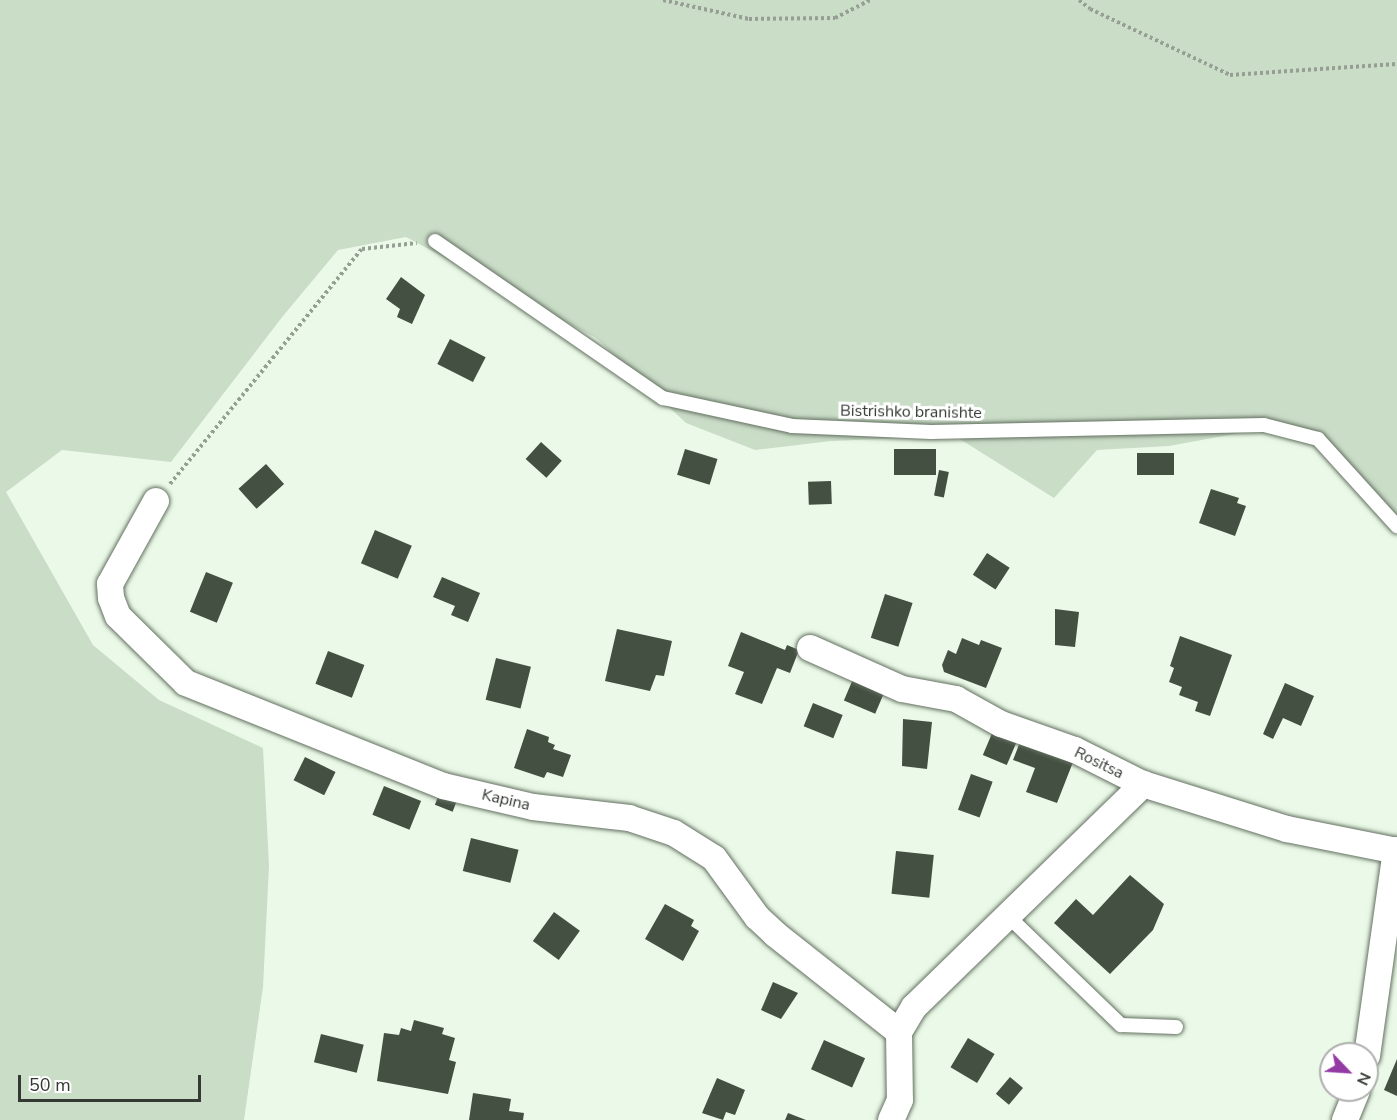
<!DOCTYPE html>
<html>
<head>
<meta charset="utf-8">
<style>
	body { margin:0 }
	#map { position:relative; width:1397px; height:1120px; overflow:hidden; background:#ebfae8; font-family:"Nunito Sans",sans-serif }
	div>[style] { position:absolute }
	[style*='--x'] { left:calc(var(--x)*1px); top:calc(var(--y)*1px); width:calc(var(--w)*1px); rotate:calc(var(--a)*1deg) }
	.green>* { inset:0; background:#caddc7 }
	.building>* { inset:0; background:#445042; transform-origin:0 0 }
	.path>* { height:4px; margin-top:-2px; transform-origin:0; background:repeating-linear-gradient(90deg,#959f93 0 3px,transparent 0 6px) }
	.roads { filter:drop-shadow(0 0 2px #637061) drop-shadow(0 0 2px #637061) }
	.lane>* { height:14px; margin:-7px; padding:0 7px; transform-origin:7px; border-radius:7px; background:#fff }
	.street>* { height:26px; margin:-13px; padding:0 13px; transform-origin:13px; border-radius:13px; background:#fff }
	span { translate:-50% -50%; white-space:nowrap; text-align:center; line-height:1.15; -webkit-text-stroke:6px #fff; paint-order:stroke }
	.street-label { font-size:16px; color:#343933 }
	.north { position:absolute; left:1319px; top:1042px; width:60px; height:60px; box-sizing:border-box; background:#fff; border:2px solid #aeb0ad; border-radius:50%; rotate:115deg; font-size:16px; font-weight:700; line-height:24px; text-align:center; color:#343933 }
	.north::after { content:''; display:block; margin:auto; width:21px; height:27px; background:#943aa5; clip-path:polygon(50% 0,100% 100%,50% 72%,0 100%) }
	.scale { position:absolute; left:18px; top:1075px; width:183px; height:27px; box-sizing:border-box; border:3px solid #343933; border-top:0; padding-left:8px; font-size:18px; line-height:21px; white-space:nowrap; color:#343933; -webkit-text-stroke:4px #fff; paint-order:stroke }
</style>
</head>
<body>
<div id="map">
	<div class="green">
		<div style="clip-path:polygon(0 0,1397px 0,1397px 515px,1341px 458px,1289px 424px,1169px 446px,1097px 450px,1054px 498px,955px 436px,831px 441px,755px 450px,686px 423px,596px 338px,406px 237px,338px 250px,283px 316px,171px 462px,62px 450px,6px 492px,93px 645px,159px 700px,263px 748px,269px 866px,263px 987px,244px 1120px,0 1120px)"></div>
	</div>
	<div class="building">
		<div style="clip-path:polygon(401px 277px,425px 295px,412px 324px,397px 317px,400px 309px,386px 299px)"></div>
		<div style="left:450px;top:339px;width:40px;height:28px;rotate:27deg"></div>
		<div style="left:541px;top:442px;width:28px;height:23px;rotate:42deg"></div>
		<div style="left:685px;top:449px;width:34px;height:27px;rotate:17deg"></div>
		<div style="left:894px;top:449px;width:42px;height:26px"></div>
		<div style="left:1137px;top:453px;width:37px;height:22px"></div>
		<div style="left:266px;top:464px;width:27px;height:37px;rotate:48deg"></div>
		<div style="left:939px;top:470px;width:10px;height:26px;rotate:11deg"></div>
		<div style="left:831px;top:481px;width:23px;height:23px;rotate:88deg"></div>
		<div style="clip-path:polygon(1211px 489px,1239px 498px,1237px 503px,1246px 506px,1235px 536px,1199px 523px)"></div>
		<div style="left:375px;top:530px;width:40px;height:36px;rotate:23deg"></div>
		<div style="left:987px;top:553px;width:27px;height:26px;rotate:33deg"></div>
		<div style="left:206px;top:572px;width:29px;height:43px;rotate:22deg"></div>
		<div style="clip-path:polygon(442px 577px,480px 593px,468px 622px,451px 615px,455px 606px,433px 597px)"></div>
		<div style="left:885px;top:594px;width:29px;height:46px;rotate:18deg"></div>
		<div style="clip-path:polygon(1055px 609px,1079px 612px,1075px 647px,1055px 645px)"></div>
		<div style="clip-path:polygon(617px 629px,672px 641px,664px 676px,656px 675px,650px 691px,605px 681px)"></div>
		<div style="clip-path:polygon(741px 632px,785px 650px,787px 645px,799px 650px,790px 673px,777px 668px,762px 704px,735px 694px,744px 672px,728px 666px)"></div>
		<div style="clip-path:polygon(1180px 636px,1232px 655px,1210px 716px,1195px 711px,1198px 702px,1179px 695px,1182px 687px,1169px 682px,1174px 668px,1170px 666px)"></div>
		<div style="clip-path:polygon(962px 638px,979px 645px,981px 640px,1002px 648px,986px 688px,944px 672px,942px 665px,948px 650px,956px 654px)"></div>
		<div style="left:328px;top:651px;width:39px;height:35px;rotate:21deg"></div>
		<div style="left:496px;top:658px;width:36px;height:43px;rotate:14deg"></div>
		<div style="left:856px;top:672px;width:34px;height:31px;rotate:23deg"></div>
		<div style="clip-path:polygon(1285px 683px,1314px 696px,1301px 726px,1283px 718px,1273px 739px,1263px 734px)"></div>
		<div style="left:813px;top:703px;width:32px;height:25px;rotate:22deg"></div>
		<div style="clip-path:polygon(903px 719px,932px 722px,927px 769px,902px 766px)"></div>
		<div style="clip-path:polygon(527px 729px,549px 737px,548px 742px,555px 745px,553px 749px,571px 755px,563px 777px,547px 772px,544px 778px,514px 768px)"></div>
		<div style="left:993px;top:731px;width:26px;height:26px;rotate:23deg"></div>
		<div style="clip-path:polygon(1022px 737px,1075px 757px,1057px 803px,1026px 792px,1035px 768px,1013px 760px)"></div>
		<div style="left:305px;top:757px;width:34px;height:26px;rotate:26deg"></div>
		<div style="left:971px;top:774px;width:23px;height:38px;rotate:20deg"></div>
		<div style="left:384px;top:786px;width:40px;height:31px;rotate:22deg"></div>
		<div style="left:441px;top:789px;width:19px;height:17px;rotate:21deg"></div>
		<div style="left:471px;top:838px;width:49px;height:34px;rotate:14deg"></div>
		<div style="left:896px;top:851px;width:38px;height:43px;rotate:6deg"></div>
		<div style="clip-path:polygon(1130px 875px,1164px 904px,1153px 930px,1110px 974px,1054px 923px,1076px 899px,1093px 915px)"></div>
		<div style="clip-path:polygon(665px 904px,694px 920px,691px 926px,699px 931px,683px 961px,645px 939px)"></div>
		<div style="left:554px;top:912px;width:32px;height:36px;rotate:36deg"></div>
		<div style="clip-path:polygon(773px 982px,798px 993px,781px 1019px,761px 1010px)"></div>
		<div style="clip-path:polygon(414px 1020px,444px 1028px,442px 1034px,455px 1038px,449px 1060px,456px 1062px,448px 1094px,377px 1081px,384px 1033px,399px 1035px,401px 1028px,411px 1031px)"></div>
		<div style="left:321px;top:1034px;width:44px;height:29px;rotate:14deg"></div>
		<div style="left:968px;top:1038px;width:31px;height:34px;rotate:31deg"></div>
		<div style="left:824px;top:1040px;width:45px;height:32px;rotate:24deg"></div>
		<div style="clip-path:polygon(1397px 1059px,1397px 1096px,1384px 1090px)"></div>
		<div style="left:1010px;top:1077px;width:17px;height:22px;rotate:40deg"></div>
		<div style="clip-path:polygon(717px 1078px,745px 1090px,735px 1115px,726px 1112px,723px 1120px,702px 1113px)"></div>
		<div style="clip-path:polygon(473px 1093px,511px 1099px,509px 1111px,524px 1113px,523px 1120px,469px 1120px)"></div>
		<div style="clip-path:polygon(788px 1113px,806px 1120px,785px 1120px)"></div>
	</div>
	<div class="path">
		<div style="--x:663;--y:0;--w:88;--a:12.5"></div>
		<div style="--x:749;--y:19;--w:86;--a:-0.7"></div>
		<div style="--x:835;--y:18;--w:39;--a:-27"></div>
		<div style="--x:1079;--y:0;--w:14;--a:39"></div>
		<div style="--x:1090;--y:9;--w:155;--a:25.2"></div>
		<div style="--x:1230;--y:75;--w:167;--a:-3.8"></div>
		<div style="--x:170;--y:484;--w:303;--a:-50.8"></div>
		<div style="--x:362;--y:249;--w:55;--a:-6.2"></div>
	</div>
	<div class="roads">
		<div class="lane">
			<div style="--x:435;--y:241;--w:277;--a:34.6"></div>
			<div style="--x:663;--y:398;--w:132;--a:12.2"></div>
			<div style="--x:792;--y:426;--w:139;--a:2.5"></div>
			<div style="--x:931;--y:432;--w:333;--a:-1.2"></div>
			<div style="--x:1264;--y:425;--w:56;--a:14.5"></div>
			<div style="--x:1318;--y:439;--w:118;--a:47.8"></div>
			<div style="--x:1009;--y:917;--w:156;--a:44"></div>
			<div style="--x:1121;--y:1025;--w:55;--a:2.1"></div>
		</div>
		<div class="street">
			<div style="--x:156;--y:501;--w:95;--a:119"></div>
			<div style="--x:110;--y:584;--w:14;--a:86"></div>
			<div style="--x:111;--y:598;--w:19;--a:69"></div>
			<div style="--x:118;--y:616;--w:95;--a:44.6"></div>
			<div style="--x:186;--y:683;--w:277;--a:21.8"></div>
			<div style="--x:443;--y:786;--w:92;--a:13.1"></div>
			<div style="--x:533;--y:807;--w:97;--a:6.5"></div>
			<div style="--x:629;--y:818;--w:47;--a:18.4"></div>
			<div style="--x:674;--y:833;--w:47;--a:32"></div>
			<div style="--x:714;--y:858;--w:73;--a:53.9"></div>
			<div style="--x:757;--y:917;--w:25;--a:43"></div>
			<div style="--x:775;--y:934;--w:158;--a:38.3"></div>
			<div style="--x:899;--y:1032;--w:68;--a:89.2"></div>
			<div style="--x:900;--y:1100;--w:22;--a:114"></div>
			<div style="--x:810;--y:648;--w:101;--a:24"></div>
			<div style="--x:902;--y:689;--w:55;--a:10.5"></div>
			<div style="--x:956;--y:699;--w:51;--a:29.1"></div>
			<div style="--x:1001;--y:724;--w:78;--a:19.4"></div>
			<div style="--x:1075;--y:750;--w:76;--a:26.6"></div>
			<div style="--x:1143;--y:784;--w:151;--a:17.4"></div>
			<div style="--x:1287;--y:829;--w:112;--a:11.3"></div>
			<div style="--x:899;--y:1032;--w:29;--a:-59"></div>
			<div style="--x:914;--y:1007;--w:320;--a:-44.2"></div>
			<div style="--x:1367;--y:1056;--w:208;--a:-82"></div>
			<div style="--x:1345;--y:1120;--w:32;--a:-68"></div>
		</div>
	</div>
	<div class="street-label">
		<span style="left:911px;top:412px;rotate:1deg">Bistrishko branishte</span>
		<span style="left:1099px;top:763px;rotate:26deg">Rositsa</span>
		<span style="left:506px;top:800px;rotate:13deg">Kapina</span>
	</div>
	<div class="north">N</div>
	<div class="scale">50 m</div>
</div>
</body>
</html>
